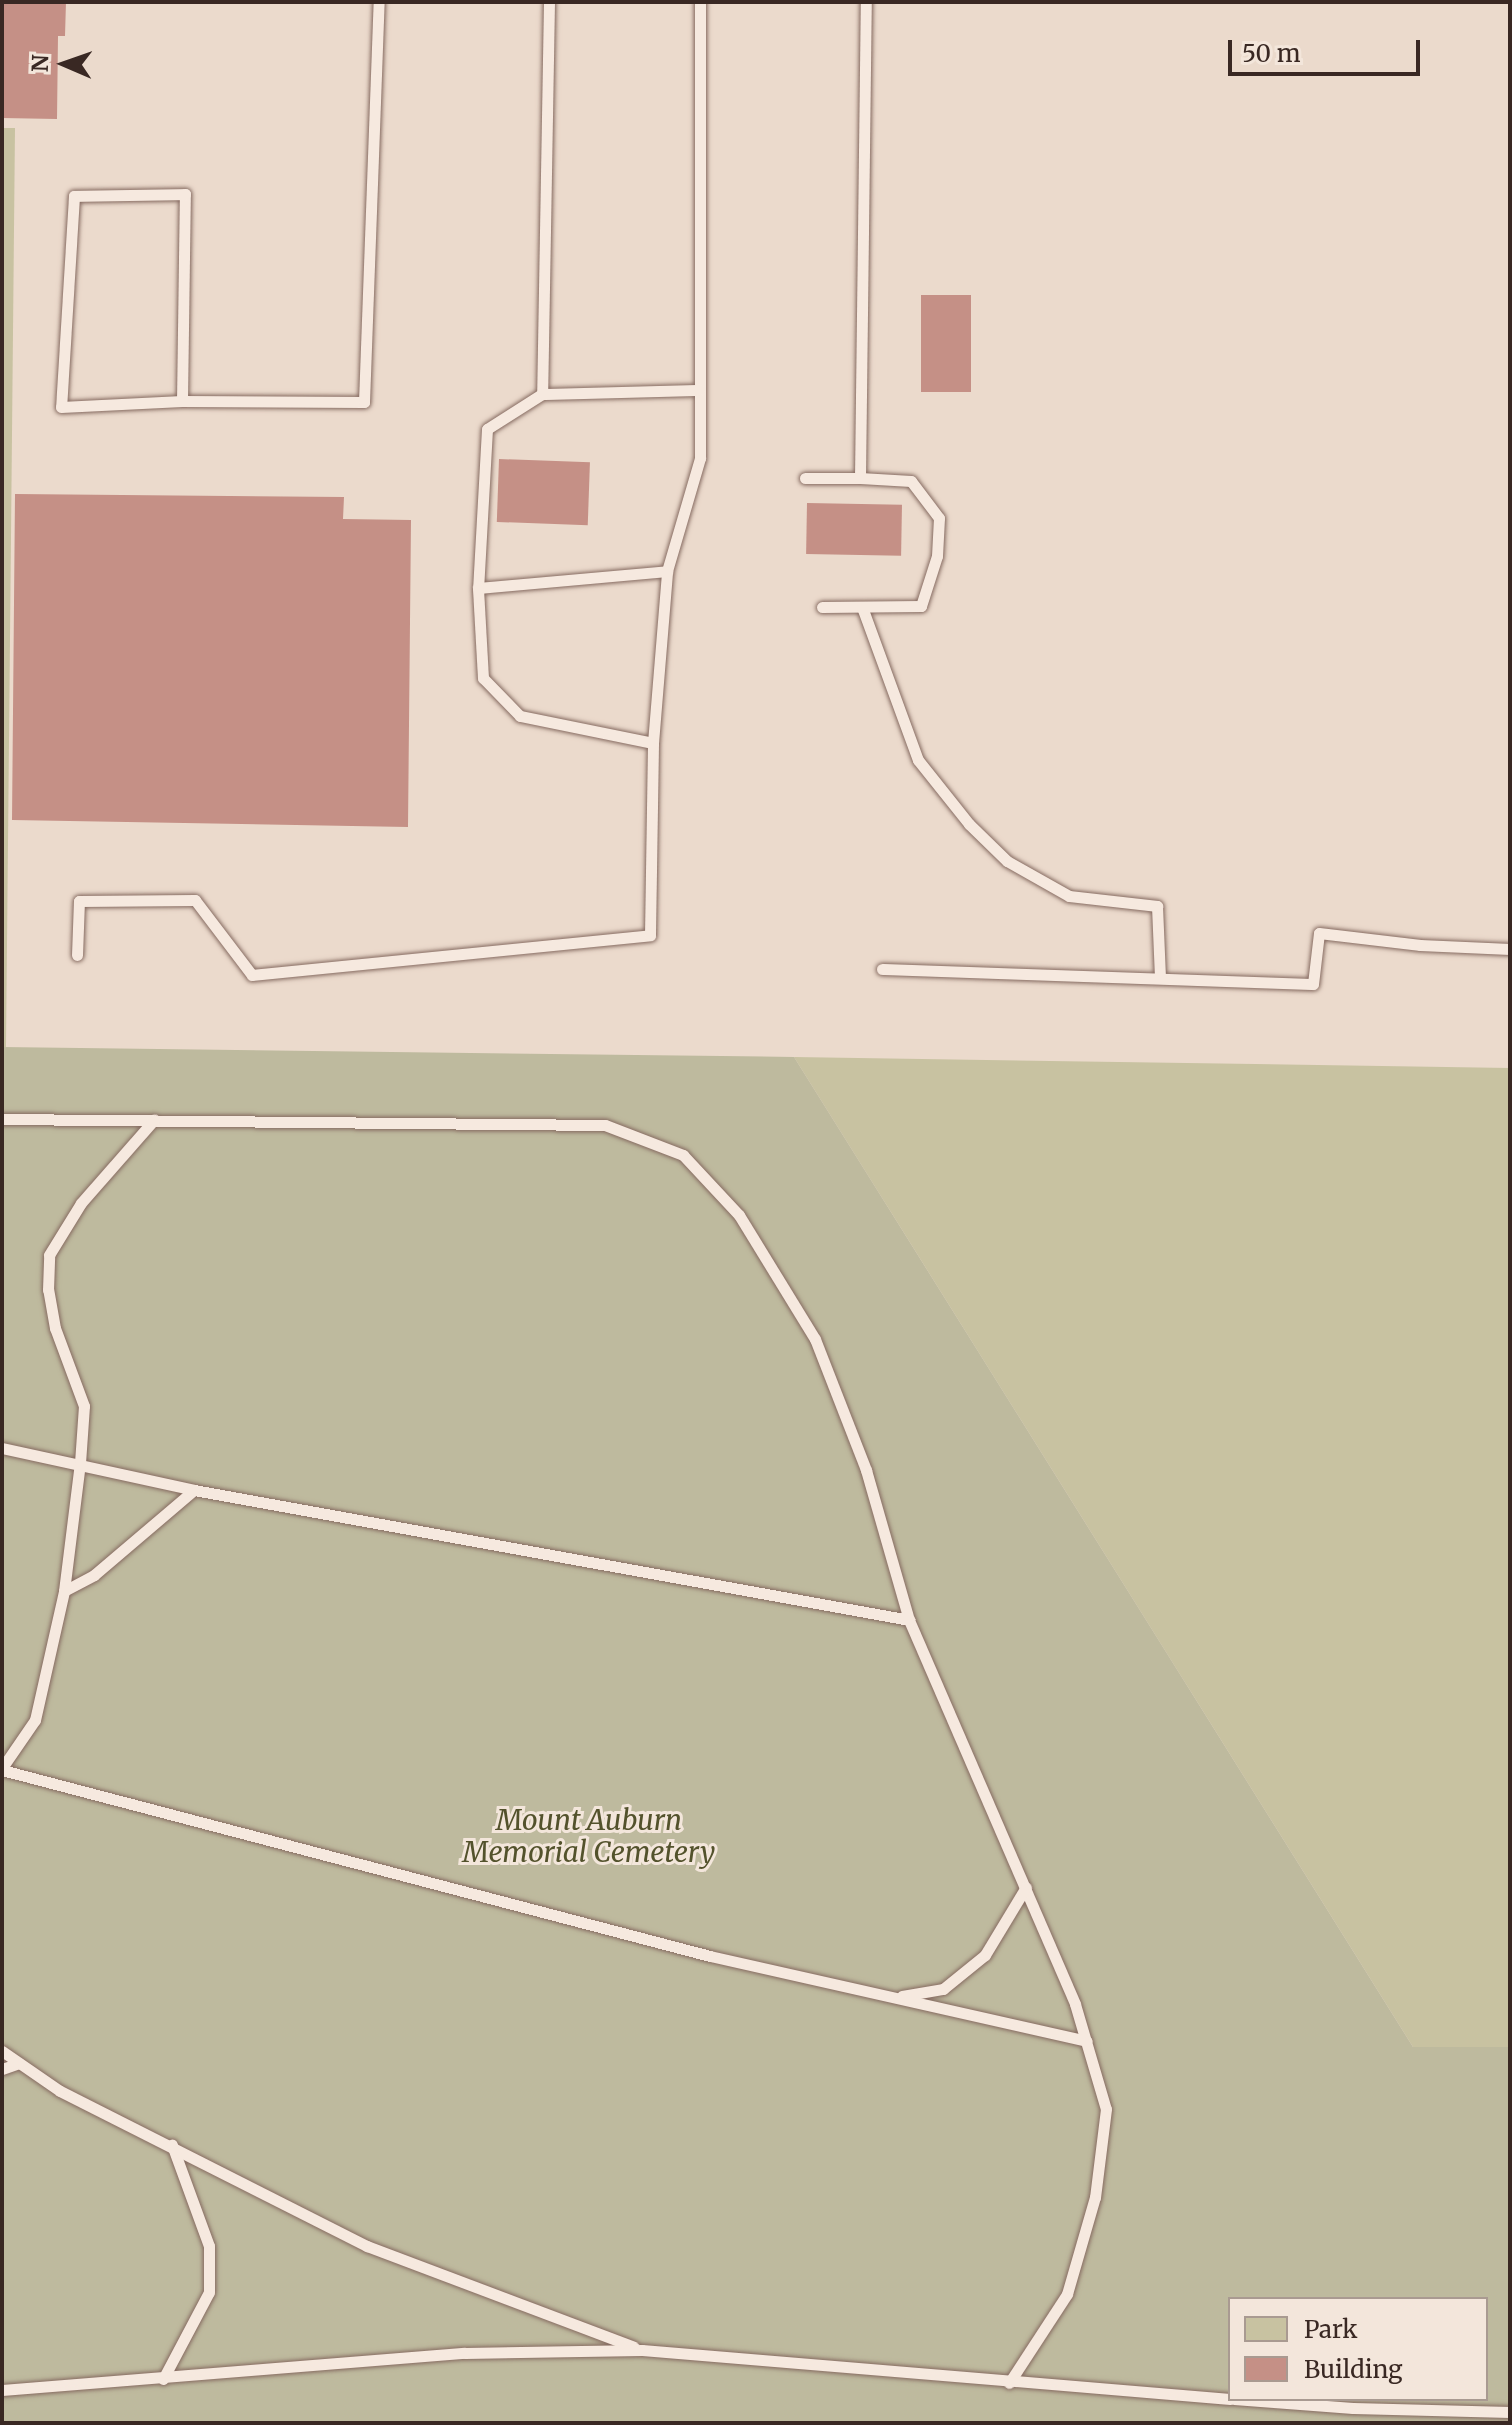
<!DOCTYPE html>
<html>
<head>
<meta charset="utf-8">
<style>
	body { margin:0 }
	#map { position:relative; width:1512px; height:2425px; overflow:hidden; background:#ebdacc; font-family:Merriweather,serif }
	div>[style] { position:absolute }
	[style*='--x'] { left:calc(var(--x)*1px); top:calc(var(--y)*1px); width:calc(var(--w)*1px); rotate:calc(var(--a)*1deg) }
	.green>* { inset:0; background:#c8c2a1 }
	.cemetery>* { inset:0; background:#beba9e }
	.building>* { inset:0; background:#c59086; transform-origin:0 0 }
	.roads { filter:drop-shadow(0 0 2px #866b61) drop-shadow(0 0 2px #866b61) }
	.lane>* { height:11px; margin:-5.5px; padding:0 5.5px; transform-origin:5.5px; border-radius:5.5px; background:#f6e9df }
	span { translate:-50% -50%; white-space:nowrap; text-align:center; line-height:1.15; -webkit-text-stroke:6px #f3e6db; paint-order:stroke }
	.park-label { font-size:28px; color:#53522c; font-style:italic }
	.frame { position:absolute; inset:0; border:4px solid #392823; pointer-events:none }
	.legend { position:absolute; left:1228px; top:2297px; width:260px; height:104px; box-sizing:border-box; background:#f3e6db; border:2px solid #a99a91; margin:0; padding:10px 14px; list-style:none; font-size:24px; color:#392823 }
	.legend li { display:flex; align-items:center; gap:16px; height:40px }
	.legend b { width:40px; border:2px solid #a99a91 }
	.north { position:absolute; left:24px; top:24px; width:80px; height:80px; -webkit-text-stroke:6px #f3e6db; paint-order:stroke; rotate:272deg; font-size:22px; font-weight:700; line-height:32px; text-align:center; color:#392823 }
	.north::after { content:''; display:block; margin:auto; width:28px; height:36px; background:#392823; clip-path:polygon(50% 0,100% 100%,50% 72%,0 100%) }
	.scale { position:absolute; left:1228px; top:40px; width:192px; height:36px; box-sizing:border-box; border:4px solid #392823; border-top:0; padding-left:10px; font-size:24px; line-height:28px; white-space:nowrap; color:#392823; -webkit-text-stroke:6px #f3e6db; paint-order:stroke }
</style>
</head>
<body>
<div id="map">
	<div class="green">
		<div style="clip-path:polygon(2px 128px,15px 128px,6px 1047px,2px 1047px)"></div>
		<div style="clip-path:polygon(794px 1057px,1510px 1068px,1510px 2047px,1413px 2047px)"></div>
	</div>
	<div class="cemetery">
		<div style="clip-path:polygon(evenodd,2px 1047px,794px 1057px,1413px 2047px,1510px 2047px,1510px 2423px,2px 2423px,2px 1047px,1230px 2299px,1486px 2299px,1486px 2399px,1230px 2399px,1230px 2299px)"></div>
	</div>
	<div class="building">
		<div style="clip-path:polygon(2px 2px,66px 2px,65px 36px,58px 36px,57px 119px,2px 118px)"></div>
		<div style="left:921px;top:295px;width:50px;height:97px"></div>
		<div style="left:499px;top:459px;width:91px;height:63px;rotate:2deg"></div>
		<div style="clip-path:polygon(15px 494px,344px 497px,343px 519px,411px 520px,408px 827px,12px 820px)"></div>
		<div style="left:807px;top:503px;width:95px;height:51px;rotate:1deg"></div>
	</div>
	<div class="roads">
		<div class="lane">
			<div style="--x:549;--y:2;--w:392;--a:91"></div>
			<div style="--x:542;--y:394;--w:65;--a:147.5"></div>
			<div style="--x:487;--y:429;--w:159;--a:93.2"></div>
			<div style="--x:478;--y:588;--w:190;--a:-5.1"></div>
			<div style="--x:667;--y:571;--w:118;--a:-73.7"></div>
			<div style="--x:700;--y:458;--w:456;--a:-90"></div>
			<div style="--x:542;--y:394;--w:158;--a:-1.5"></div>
			<div style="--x:182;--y:401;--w:207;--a:-89.2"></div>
			<div style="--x:185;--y:194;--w:111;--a:179"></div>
			<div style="--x:74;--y:196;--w:211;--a:93.5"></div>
			<div style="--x:61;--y:407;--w:121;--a:-2.8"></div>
			<div style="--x:182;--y:401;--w:182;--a:0.3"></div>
			<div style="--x:364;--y:402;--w:400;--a:-87.9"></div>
			<div style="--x:805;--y:478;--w:55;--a:0"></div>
			<div style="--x:860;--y:478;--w:476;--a:-89.3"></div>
			<div style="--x:822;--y:607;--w:99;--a:-0.6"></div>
			<div style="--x:921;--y:606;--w:52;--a:-72.3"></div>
			<div style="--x:937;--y:556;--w:38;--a:-87"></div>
			<div style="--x:939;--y:518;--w:46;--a:-127.1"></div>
			<div style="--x:911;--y:481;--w:51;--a:-176.6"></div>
			<div style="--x:862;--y:607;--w:163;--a:69.9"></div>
			<div style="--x:918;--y:760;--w:82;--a:51.4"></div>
			<div style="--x:969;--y:824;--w:53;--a:44.2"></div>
			<div style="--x:1007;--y:861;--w:71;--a:29.4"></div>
			<div style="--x:1069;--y:896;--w:89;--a:6.5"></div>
			<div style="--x:1157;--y:906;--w:72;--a:87.6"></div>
			<div style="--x:653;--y:743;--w:173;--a:-85.3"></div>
			<div style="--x:77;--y:955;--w:54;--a:-87.9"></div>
			<div style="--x:79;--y:901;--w:116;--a:-0.5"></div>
			<div style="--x:195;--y:900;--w:94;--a:52.8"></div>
			<div style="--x:252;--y:975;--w:400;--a:-5.7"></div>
			<div style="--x:650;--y:935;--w:192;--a:-89.1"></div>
			<div style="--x:653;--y:743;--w:136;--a:-168.5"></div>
			<div style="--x:520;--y:716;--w:53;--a:-134.2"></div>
			<div style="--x:483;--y:678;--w:90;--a:-93.2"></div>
			<div style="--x:882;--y:969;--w:431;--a:2"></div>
			<div style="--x:1313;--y:984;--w:51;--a:-83.3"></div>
			<div style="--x:1319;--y:933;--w:102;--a:6.8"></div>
			<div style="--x:1420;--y:945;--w:90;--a:2.5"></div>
			<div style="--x:2;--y:1119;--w:603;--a:0.57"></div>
			<div style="--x:605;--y:1125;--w:84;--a:21"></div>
			<div style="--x:683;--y:1155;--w:82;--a:47"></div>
			<div style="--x:739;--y:1215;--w:145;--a:58.5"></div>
			<div style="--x:815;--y:1339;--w:141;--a:68.7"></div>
			<div style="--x:866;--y:1470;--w:156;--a:74"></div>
			<div style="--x:909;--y:1620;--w:418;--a:66.6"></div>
			<div style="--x:1075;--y:2004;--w:109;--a:73.6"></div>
			<div style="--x:1106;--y:2109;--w:89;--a:97.1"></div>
			<div style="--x:1095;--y:2197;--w:101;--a:106.1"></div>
			<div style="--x:1067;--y:2294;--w:106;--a:123.1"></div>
			<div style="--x:2;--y:1448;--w:197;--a:12.3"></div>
			<div style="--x:194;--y:1490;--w:727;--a:10.3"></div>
			<div style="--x:64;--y:1591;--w:34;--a:-28"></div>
			<div style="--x:94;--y:1575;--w:131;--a:-40.4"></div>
			<div style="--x:2;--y:1768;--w:58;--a:-55.5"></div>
			<div style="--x:35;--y:1720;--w:132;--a:-77.3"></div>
			<div style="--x:64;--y:1591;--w:129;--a:-82.9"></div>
			<div style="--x:80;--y:1463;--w:57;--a:-86"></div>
			<div style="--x:84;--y:1406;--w:83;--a:-110.4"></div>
			<div style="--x:55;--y:1328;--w:39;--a:-100"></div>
			<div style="--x:48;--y:1290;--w:35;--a:-88"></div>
			<div style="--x:49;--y:1255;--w:61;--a:-58.4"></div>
			<div style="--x:81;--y:1203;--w:111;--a:-48.7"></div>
			<div style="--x:2;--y:1770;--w:732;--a:14.72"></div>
			<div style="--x:710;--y:1956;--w:386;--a:12.7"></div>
			<div style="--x:902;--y:1996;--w:42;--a:-9.7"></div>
			<div style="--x:943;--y:1989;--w:54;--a:-39"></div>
			<div style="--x:985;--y:1955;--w:79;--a:-58.9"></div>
			<div style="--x:2;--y:2051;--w:70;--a:34.6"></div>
			<div style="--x:60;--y:2091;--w:344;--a:26.8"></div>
			<div style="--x:367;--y:2246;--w:285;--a:20.7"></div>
			<div style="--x:2;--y:2069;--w:18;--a:-19"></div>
			<div style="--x:163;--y:2379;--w:98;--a:-62.1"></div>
			<div style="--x:209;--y:2292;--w:46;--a:-90"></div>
			<div style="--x:209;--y:2246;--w:108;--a:-110.1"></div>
			<div style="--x:2;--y:2390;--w:464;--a:-4.6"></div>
			<div style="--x:465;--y:2353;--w:177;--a:-1"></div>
			<div style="--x:642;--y:2350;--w:590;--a:4.76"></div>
			<div style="--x:1234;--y:2399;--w:119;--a:4.3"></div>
			<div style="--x:1353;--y:2408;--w:157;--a:1.5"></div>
		</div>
	</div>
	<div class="park-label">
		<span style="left:589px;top:1836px">Mount Auburn<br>Memorial Cemetery</span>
	</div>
	<div class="frame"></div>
	<ul class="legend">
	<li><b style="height:22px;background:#c8c2a1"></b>Park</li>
	<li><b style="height:22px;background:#c59086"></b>Building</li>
	</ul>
	<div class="north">N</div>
	<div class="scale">50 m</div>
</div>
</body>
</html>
